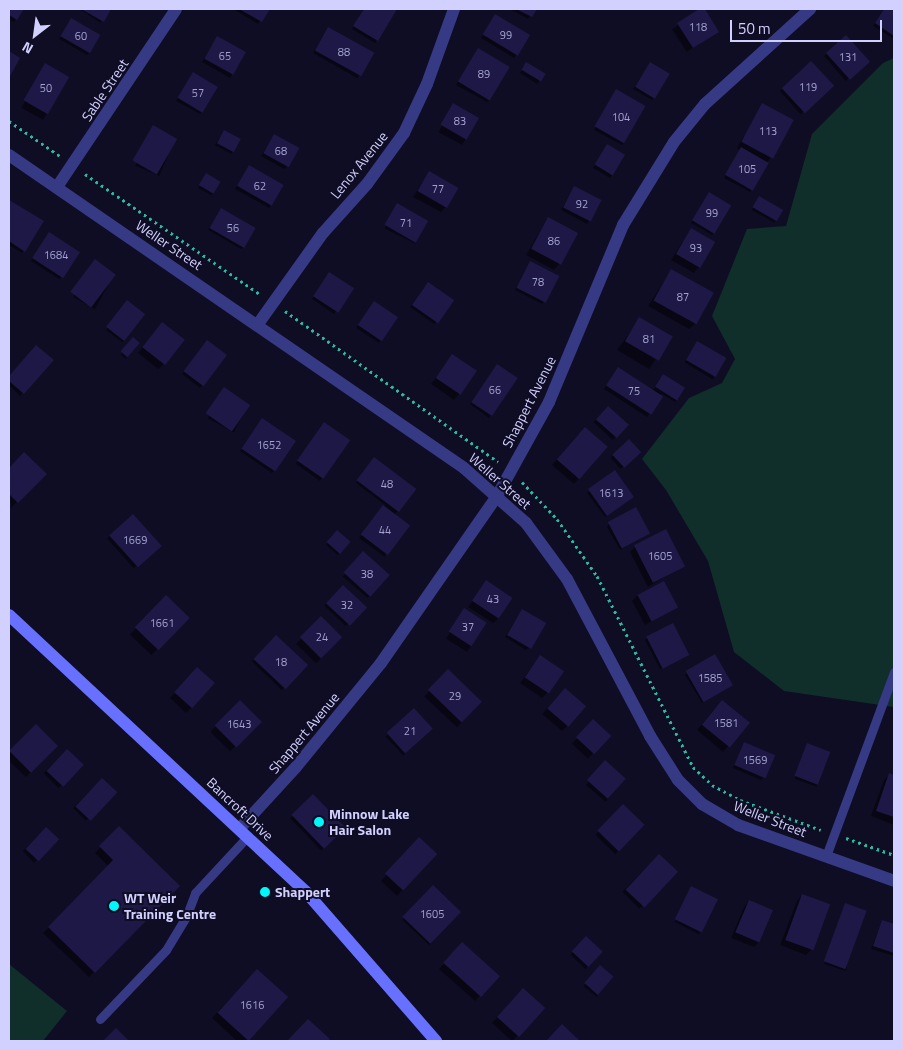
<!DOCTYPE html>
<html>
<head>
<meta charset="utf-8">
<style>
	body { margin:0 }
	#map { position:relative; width:903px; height:1050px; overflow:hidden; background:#0f0d24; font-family:"Titillium Web",sans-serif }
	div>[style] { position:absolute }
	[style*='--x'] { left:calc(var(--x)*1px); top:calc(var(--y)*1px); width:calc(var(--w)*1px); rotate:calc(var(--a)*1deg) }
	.green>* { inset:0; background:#102e2a }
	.shadow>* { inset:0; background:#0007; transform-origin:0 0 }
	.building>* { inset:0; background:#1d1846; transform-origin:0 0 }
	.path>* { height:3px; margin-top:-1.5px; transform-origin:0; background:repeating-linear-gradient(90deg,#29baa4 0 2.5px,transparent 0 6.5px) }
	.lane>* { height:9px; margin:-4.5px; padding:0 4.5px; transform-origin:4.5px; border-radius:4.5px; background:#363a85 }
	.street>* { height:12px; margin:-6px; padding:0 6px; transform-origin:6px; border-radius:6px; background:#363a85 }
	.secondary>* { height:12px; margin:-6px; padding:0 6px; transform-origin:6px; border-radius:6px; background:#6770ff }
	.dots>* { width:14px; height:14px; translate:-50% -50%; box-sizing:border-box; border:2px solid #0f0d24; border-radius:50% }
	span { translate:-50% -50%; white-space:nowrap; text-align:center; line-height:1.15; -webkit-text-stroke:4px #0f0d24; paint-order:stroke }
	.number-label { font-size:11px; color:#a4a2d1 }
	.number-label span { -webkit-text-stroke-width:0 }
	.street-label { font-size:14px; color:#d1d0ff }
	.poi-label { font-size:14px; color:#d1d0ff; font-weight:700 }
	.left { translate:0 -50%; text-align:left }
	.frame { position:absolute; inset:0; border:10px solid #d1d0ff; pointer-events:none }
	.north { position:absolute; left:10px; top:10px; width:50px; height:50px; -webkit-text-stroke:4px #0f0d24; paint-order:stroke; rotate:210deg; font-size:14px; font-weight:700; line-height:20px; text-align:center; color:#d1d0ff }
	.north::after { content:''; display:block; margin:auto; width:18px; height:22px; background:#d1d0ff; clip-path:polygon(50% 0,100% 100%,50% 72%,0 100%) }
	.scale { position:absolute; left:730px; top:20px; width:152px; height:22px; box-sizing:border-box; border:2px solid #d1d0ff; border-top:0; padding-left:6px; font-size:15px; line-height:18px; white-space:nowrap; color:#d1d0ff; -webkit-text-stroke:4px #0f0d24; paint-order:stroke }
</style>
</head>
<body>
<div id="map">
	<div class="green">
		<div style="clip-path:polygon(894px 58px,894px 707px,784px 691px,734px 652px,708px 561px,666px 490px,642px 459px,689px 398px,722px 383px,735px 359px,712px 316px,747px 229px,786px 226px,812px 134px,883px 63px)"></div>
		<div style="clip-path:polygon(9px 964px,67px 1011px,43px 1041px,9px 1041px)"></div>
	</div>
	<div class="shadow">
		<div style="clip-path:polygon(9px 9px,22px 9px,14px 22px,9px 19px)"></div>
		<div style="clip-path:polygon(80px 9px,110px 9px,100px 23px)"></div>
		<div style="clip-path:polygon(233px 9px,269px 9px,258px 24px)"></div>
		<div style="clip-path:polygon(364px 9px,396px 9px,375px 43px,352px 29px)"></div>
		<div style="clip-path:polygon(510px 9px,535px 9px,528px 19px)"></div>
		<div style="left:703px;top:9px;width:27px;height:37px;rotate:57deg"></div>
		<div style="clip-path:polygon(884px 9px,894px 9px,894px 39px,873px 26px)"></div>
		<div style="clip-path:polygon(493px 18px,516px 55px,514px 58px,481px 38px)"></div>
		<div style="clip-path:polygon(71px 19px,90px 53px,87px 55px,59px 39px)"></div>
		<div style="clip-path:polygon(326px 31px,359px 76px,357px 78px,313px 53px)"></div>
		<div style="left:846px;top:37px;width:33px;height:29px;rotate:49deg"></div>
		<div style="clip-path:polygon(217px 38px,232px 75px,230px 78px,202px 62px)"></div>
		<div style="clip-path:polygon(478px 49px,490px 100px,487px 102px,456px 85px)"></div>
		<div style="clip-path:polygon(650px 63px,654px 98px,652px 100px,633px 89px)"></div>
		<div style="left:811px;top:63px;width:31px;height:42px;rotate:48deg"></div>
		<div style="left:45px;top:65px;width:25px;height:49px;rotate:29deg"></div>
		<div style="clip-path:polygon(524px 66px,544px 74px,537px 84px,520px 73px)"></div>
		<div style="clip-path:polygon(193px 74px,202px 112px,200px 114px,176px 101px)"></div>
		<div style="clip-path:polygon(614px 93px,624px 143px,622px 145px,594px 130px)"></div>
		<div style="clip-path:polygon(763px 104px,792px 121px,750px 192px,724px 178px,740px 150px,737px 148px)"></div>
		<div style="left:453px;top:105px;width:27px;height:31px;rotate:28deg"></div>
		<div style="left:151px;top:129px;width:26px;height:40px;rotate:23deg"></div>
		<div style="clip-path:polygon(224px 131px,233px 152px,231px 154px,215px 145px)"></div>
		<div style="clip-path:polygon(274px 135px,287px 167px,284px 169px,261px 156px)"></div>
		<div style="clip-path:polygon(605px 148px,612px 175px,610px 178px,593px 168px)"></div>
		<div style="clip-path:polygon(249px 167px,271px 206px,269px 208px,235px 189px)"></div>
		<div style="clip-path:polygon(429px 172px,447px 206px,441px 212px,413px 197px)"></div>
		<div style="clip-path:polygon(204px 177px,214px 193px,211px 195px,198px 188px)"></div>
		<div style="clip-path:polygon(574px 187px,589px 221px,587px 224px,561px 210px)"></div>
		<div style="clip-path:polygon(709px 193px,714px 233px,712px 235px,691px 223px)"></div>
		<div style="left:759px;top:197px;width:26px;height:15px;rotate:29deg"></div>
		<div style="clip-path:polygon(9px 201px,42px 221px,22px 253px,9px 245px)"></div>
		<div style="left:395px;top:207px;width:34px;height:24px;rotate:26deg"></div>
		<div style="clip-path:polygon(221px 209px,244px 247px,241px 249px,208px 230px)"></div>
		<div style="clip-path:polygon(548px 218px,559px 264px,554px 270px,526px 255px)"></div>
		<div style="clip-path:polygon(691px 229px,699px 267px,694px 273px,671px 260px)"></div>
		<div style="clip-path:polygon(47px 236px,62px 277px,59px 279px,31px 261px)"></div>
		<div style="left:92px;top:263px;width:25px;height:39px;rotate:29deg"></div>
		<div style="clip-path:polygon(528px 265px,544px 301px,542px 304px,515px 290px)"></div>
		<div style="clip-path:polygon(671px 271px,695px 324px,689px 329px,648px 306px)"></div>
		<div style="clip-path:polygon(327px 276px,352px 288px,334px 314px,312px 299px)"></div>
		<div style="clip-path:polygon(425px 286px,436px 322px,434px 324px,410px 307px)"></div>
		<div style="clip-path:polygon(125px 304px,125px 340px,122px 342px,106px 330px)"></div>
		<div style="clip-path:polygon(372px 305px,381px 340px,379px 343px,356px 328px)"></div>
		<div style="clip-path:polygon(640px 319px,671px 337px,649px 369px,617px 350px)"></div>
		<div style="clip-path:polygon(157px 329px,164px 364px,158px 369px,138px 353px)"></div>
		<div style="clip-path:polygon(131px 341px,128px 356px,126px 359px,121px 355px)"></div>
		<div style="left:697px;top:342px;width:33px;height:24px;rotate:31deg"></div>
		<div style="clip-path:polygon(205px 344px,202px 386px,200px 388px,182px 374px)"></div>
		<div style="clip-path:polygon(36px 346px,52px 360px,20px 396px,9px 385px,9px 377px)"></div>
		<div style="clip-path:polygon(453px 356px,459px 394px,454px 400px,431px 384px)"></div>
		<div style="clip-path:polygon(495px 368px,491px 415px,489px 418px,470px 404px)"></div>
		<div style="clip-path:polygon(616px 371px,653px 391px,660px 378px,684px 389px,675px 402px,662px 394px,647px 417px,604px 389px)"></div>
		<div style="left:222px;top:391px;width:30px;height:31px;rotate:28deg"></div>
		<div style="left:608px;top:407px;width:26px;height:21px;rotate:43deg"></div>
		<div style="clip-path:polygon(260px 422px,274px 471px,272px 473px,240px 451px)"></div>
		<div style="clip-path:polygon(321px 426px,322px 478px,320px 481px,296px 464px)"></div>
		<div style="clip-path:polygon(579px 434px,579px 478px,574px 484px,552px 465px)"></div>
		<div style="left:629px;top:441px;width:15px;height:25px;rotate:48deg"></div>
		<div style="clip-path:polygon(24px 454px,45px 474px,11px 508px,9px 469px)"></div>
		<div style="clip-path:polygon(372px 461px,398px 511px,394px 515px,385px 557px,359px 538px,385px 505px,356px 483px)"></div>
		<div style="clip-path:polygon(590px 491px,630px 499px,605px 517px,587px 493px)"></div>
		<div style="left:133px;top:515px;width:40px;height:35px;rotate:48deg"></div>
		<div style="clip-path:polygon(609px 524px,646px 535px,620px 550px,607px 527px)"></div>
		<div style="clip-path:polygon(335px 534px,350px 542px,338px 555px,326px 545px)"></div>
		<div style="clip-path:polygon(635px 547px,684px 565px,648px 587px,630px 552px)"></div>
		<div style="left:363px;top:553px;width:33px;height:31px;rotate:41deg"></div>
		<div style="clip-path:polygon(486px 582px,499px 618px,493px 623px,468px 607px)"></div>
		<div style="left:343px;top:586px;width:30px;height:27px;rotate:44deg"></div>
		<div style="clip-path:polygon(638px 595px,676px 607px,645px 625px,632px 601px)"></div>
		<div style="left:166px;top:597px;width:30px;height:52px;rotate:44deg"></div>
		<div style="left:464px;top:610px;width:25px;height:34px;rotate:32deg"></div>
		<div style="clip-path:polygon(520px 613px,529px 648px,526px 650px,505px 637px)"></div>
		<div style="left:321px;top:618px;width:28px;height:36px;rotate:44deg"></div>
		<div style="left:276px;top:636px;width:42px;height:35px;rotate:44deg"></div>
		<div style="clip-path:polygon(647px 638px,685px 657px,660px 669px,645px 640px)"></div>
		<div style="clip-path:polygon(540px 657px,547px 693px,542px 698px,520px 683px)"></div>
		<div style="left:448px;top:671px;width:45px;height:35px;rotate:43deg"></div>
		<div style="clip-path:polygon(687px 673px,729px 687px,702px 703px,685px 675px)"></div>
		<div style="clip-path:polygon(192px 674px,192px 707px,186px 713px,170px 698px)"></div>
		<div style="clip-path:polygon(560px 695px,567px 726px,562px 731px,542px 714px)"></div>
		<div style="left:240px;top:702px;width:28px;height:42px;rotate:45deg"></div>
		<div style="clip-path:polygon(716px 707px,748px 723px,723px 752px,697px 730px)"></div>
		<div style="left:414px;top:710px;width:26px;height:39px;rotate:47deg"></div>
		<div style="left:593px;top:721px;width:22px;height:31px;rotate:43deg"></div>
		<div style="clip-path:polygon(36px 726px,57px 746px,26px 777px,9px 761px,9px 754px)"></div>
		<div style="clip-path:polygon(745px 743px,764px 777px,761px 780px,733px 768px)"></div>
		<div style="left:807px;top:745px;width:23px;height:36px;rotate:20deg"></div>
		<div style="left:67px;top:750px;width:21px;height:33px;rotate:45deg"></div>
		<div style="left:605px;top:762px;width:26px;height:30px;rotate:40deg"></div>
		<div style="clip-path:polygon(890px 774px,894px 776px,894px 825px,871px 816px,884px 780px)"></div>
		<div style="left:102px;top:779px;width:18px;height:41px;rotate:45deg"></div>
		<div style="left:313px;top:796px;width:45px;height:32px;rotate:46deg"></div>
		<div style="left:623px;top:806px;width:28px;height:40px;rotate:44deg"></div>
		<div style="left:46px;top:828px;width:16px;height:33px;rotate:45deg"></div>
		<div style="clip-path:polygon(119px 828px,178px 886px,89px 977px,43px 933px,109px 867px,95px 853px)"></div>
		<div style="clip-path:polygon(414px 845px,436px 854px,397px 896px,381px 881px)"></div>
		<div style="left:659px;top:855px;width:24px;height:52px;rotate:45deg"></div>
		<div style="left:433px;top:887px;width:37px;height:45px;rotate:43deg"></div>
		<div style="left:692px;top:887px;width:28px;height:39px;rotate:27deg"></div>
		<div style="clip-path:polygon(802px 895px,812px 949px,806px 955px,780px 945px,797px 901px)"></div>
		<div style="clip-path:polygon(749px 901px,759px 942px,754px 947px,731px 938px,744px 907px)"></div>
		<div style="clip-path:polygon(845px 905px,847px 969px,845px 971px,824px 964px)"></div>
		<div style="clip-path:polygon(882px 921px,894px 926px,894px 956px,871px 949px)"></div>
		<div style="left:586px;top:938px;width:21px;height:23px;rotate:43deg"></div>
		<div style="clip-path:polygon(457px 949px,498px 976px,475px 1001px,439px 969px)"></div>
		<div style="left:600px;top:966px;width:17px;height:26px;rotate:40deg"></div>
		<div style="clip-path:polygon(257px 970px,287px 998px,245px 1041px,237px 1041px,212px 1018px)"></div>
		<div style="clip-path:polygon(517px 995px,518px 1036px,512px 1041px,492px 1023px)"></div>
	</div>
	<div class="building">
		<div style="clip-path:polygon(9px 9px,24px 9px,17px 20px,9px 15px)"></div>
		<div style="clip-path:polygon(81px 9px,111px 9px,104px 22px)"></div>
		<div style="clip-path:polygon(239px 9px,270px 9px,262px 22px)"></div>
		<div style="clip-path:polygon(364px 9px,397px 9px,378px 41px,353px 26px)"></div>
		<div style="clip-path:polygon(516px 9px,537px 9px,532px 17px)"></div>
		<div style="clip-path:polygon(699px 9px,705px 9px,719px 32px,693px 48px,677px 23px)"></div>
		<div style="clip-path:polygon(884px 9px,894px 9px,894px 36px,875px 23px)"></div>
		<div style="left:495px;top:14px;width:41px;height:24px;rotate:31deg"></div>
		<div style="left:71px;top:18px;width:34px;height:21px;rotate:30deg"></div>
		<div style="left:328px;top:27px;width:53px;height:27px;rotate:29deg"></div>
		<div style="left:846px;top:35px;width:36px;height:27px;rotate:48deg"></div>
		<div style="left:217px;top:36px;width:33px;height:26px;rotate:29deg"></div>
		<div style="left:478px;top:48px;width:37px;height:39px;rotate:31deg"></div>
		<div style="clip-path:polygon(9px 51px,20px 58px,9px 78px)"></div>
		<div style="left:811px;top:61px;width:34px;height:40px;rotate:47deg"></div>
		<div style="left:526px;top:62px;width:23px;height:9px;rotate:31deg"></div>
		<div style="left:650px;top:62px;width:23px;height:29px;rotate:31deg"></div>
		<div style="left:45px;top:63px;width:28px;height:43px;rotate:30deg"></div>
		<div style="left:193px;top:72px;width:29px;height:30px;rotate:31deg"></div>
		<div style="left:616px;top:89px;width:34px;height:43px;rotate:30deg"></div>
		<div style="left:453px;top:103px;width:30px;height:25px;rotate:30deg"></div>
		<div style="left:762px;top:103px;width:36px;height:44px;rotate:28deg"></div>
		<div style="left:153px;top:125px;width:28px;height:41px;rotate:30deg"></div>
		<div style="left:224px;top:130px;width:19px;height:15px;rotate:28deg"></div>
		<div style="left:274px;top:134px;width:29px;height:22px;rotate:29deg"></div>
		<div style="left:607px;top:144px;width:21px;height:24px;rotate:31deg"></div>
		<div style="left:741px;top:147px;width:32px;height:32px;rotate:30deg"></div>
		<div style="left:249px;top:165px;width:40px;height:24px;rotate:30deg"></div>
		<div style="left:429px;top:171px;width:34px;height:23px;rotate:30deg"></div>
		<div style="left:206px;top:173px;width:17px;height:14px;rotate:31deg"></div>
		<div style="left:574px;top:186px;width:31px;height:24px;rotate:27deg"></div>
		<div style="left:709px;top:192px;width:26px;height:33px;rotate:31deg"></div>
		<div style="left:759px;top:196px;width:28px;height:13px;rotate:30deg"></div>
		<div style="clip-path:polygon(9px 200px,44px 221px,25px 252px,9px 241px)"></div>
		<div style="left:397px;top:203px;width:36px;height:25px;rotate:30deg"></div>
		<div style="left:221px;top:208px;width:40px;height:23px;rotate:30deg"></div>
		<div style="left:548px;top:217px;width:34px;height:36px;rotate:28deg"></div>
		<div style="left:691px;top:228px;width:28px;height:30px;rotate:30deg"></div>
		<div style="left:49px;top:232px;width:37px;height:31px;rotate:33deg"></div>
		<div style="left:95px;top:259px;width:26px;height:41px;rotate:37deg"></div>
		<div style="left:530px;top:261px;width:33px;height:30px;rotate:27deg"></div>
		<div style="left:671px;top:269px;width:49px;height:36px;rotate:29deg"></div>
		<div style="left:329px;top:272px;width:30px;height:29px;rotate:33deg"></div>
		<div style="left:428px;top:282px;width:32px;height:28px;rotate:35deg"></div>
		<div style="left:127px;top:300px;width:23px;height:34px;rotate:38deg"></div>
		<div style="left:374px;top:301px;width:29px;height:29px;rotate:34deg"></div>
		<div style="left:639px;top:317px;width:39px;height:28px;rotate:30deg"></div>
		<div style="left:162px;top:322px;width:29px;height:32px;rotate:38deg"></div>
		<div style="left:133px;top:337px;width:9px;height:19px;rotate:41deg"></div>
		<div style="left:207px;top:340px;width:25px;height:39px;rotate:37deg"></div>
		<div style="left:697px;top:341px;width:34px;height:22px;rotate:30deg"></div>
		<div style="clip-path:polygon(36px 345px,54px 360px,24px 394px,9px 381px,9px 376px)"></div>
		<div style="left:452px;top:354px;width:30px;height:29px;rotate:34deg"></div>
		<div style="left:497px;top:364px;width:25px;height:46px;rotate:34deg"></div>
		<div style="left:618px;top:367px;width:54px;height:22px;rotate:33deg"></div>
		<div style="left:663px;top:374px;width:26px;height:15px;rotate:32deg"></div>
		<div style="left:224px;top:387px;width:32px;height:32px;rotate:35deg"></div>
		<div style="left:608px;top:406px;width:28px;height:18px;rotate:42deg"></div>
		<div style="left:262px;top:418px;width:41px;height:37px;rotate:34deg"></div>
		<div style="left:324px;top:422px;width:32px;height:47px;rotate:35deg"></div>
		<div style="left:585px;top:427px;width:30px;height:43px;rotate:41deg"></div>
		<div style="left:629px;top:439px;width:18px;height:23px;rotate:47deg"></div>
		<div style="clip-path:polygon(24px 452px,47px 474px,18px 503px,9px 494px,9px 468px)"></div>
		<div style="left:374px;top:457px;width:53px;height:29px;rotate:37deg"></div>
		<div style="left:615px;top:470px;width:33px;height:33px;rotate:55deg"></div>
		<div style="left:383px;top:505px;width:34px;height:37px;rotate:37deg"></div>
		<div style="left:636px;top:507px;width:30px;height:32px;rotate:62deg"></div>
		<div style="left:133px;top:514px;width:43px;height:32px;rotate:48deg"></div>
		<div style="left:666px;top:529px;width:42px;height:36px;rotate:63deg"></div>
		<div style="left:337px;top:530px;width:18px;height:16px;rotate:41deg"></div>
		<div style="left:363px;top:551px;width:36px;height:29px;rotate:42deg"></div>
		<div style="left:486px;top:580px;width:32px;height:25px;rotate:34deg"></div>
		<div style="left:664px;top:581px;width:30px;height:30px;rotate:62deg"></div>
		<div style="left:343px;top:585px;width:33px;height:25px;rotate:43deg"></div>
		<div style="left:166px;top:595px;width:33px;height:45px;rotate:44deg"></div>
		<div style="left:464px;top:608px;width:27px;height:28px;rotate:33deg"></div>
		<div style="left:522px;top:609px;width:28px;height:30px;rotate:30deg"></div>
		<div style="left:321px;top:616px;width:30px;height:30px;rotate:45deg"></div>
		<div style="left:673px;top:623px;width:36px;height:30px;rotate:63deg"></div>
		<div style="left:276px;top:635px;width:44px;height:33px;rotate:43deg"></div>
		<div style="left:715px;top:654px;width:36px;height:34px;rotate:60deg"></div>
		<div style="left:540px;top:655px;width:29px;height:27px;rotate:34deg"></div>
		<div style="left:197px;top:667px;width:24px;height:34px;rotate:42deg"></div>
		<div style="left:448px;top:669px;width:47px;height:29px;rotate:44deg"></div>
		<div style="left:565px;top:688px;width:28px;height:27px;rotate:41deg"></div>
		<div style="left:240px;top:700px;width:31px;height:36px;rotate:45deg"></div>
		<div style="left:722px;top:700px;width:36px;height:32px;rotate:39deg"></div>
		<div style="left:414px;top:708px;width:28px;height:37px;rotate:48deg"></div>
		<div style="left:593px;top:719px;width:25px;height:25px;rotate:43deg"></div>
		<div style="left:36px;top:724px;width:31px;height:38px;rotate:45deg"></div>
		<div style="left:744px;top:742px;width:34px;height:25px;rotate:23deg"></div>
		<div style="left:807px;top:743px;width:25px;height:35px;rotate:21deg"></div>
		<div style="left:67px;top:749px;width:23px;height:30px;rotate:43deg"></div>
		<div style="left:605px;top:760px;width:28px;height:27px;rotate:42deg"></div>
		<div style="clip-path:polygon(889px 773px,894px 775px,894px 817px,876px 811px)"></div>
		<div style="left:102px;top:778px;width:21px;height:39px;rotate:43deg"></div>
		<div style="left:313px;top:794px;width:47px;height:30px;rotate:46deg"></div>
		<div style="left:623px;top:804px;width:30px;height:37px;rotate:44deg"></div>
		<div style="clip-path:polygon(119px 826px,180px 886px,95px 973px,48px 927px,113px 860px,99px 846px)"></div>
		<div style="left:46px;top:827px;width:18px;height:30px;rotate:43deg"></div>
		<div style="left:419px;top:837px;width:25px;height:50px;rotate:43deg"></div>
		<div style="left:659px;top:854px;width:26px;height:49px;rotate:43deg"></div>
		<div style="left:433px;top:885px;width:39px;height:44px;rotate:44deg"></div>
		<div style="left:691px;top:886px;width:30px;height:37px;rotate:26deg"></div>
		<div style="left:802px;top:894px;width:30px;height:49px;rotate:20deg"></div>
		<div style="left:749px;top:900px;width:26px;height:35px;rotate:23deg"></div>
		<div style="left:845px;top:903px;width:23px;height:62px;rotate:20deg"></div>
		<div style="clip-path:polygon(882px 920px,894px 924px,894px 953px,873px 946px)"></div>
		<div style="left:586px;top:936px;width:23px;height:21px;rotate:43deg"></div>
		<div style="left:462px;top:942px;width:51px;height:28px;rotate:42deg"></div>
		<div style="left:600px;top:965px;width:18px;height:24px;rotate:41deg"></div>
		<div style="left:257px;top:969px;width:42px;height:59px;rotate:42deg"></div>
		<div style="left:523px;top:988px;width:30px;height:39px;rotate:42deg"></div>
		<div style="clip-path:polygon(308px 1019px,330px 1039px,327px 1041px,287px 1041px)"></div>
		<div style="clip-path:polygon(562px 1024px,580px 1041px,546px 1041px)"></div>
		<div style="clip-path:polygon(116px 1028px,129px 1041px,103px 1041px)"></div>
	</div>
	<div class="path">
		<div style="--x:9;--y:121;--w:62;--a:34.5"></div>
		<div style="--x:85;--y:174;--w:214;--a:34.5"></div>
		<div style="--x:285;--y:311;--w:261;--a:35.3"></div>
		<div style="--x:522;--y:482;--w:51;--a:46.6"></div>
		<div style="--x:557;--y:519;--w:70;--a:54.9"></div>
		<div style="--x:597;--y:576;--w:214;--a:63.3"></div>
		<div style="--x:693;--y:767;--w:26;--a:43"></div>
		<div style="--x:712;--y:785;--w:32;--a:28"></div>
		<div style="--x:740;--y:800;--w:86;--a:20.3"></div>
		<div style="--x:846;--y:838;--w:51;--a:19.5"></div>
	</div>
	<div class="lane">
		<div style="--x:826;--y:856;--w:196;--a:-69.7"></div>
		<div style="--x:100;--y:1019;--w:95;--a:-46.3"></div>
		<div style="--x:166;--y:950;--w:39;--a:-59"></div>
		<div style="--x:186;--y:917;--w:26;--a:-69"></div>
		<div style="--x:195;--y:893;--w:78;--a:-47.1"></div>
	</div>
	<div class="street">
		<div style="--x:9;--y:155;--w:552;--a:34.52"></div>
		<div style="--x:464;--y:468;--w:83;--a:41.6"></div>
		<div style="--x:526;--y:523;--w:69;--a:53.8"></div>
		<div style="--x:567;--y:579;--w:178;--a:62.1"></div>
		<div style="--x:650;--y:736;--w:52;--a:57.5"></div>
		<div style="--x:678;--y:780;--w:34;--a:45"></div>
		<div style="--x:702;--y:804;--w:42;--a:30.3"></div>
		<div style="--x:738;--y:825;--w:166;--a:19.7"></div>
		<div style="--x:57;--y:187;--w:214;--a:-56.2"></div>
		<div style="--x:258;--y:324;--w:112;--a:-54.5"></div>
		<div style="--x:323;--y:233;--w:66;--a:-48.1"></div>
		<div style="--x:367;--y:184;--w:63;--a:-54"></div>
		<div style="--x:404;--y:133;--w:54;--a:-64.9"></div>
		<div style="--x:427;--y:84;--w:80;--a:-70.2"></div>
		<div style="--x:240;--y:828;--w:83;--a:-47.4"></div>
		<div style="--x:296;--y:767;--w:134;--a:-50.7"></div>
		<div style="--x:381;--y:663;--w:203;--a:-55.2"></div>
		<div style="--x:497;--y:496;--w:107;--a:-61"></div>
		<div style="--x:549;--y:402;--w:192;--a:-67.3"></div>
		<div style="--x:623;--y:225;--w:97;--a:-58.4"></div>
		<div style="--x:674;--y:142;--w:49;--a:-50.8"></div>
		<div style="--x:705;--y:104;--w:142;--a:-42.1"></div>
	</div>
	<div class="secondary">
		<div style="--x:9;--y:615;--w:406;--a:43"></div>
		<div style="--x:306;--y:892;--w:198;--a:48.9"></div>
	</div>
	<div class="dots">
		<div style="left:319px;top:822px;background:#00f8fb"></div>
		<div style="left:265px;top:892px;background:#00f8fb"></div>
		<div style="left:114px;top:906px;background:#00f8fb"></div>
	</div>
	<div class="number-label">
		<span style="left:698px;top:27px">118</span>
		<span style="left:506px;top:35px">99</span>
		<span style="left:81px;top:36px">60</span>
		<span style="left:344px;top:52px">88</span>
		<span style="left:225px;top:56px">65</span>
		<span style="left:848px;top:57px">131</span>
		<span style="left:484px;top:74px">89</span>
		<span style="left:808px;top:87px">119</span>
		<span style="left:46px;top:88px">50</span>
		<span style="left:198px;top:93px">57</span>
		<span style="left:621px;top:117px">104</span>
		<span style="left:460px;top:121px">83</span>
		<span style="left:768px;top:131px">113</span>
		<span style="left:281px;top:151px">68</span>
		<span style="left:747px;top:169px">105</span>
		<span style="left:260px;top:186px">62</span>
		<span style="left:438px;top:189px">77</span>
		<span style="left:582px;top:204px">92</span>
		<span style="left:712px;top:213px">99</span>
		<span style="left:406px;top:223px">71</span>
		<span style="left:233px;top:228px">56</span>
		<span style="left:554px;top:241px">86</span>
		<span style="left:696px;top:248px">93</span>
		<span style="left:56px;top:255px">1684</span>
		<span style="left:538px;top:282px">78</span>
		<span style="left:683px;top:297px">87</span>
		<span style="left:649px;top:339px">81</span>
		<span style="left:495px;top:390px">66</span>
		<span style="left:634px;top:391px">75</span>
		<span style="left:269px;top:445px">1652</span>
		<span style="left:387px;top:484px">48</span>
		<span style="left:611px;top:493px">1613</span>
		<span style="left:385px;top:530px">44</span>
		<span style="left:135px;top:540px">1669</span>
		<span style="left:660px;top:556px">1605</span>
		<span style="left:367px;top:574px">38</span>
		<span style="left:493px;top:599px">43</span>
		<span style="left:347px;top:605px">32</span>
		<span style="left:162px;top:623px">1661</span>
		<span style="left:468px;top:627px">37</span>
		<span style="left:322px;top:637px">24</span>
		<span style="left:281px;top:662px">18</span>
		<span style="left:710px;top:678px">1585</span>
		<span style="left:455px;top:696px">29</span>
		<span style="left:726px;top:723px">1581</span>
		<span style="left:239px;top:724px">1643</span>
		<span style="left:410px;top:731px">21</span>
		<span style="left:755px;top:760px">1569</span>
		<span style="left:432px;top:914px">1605</span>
		<span style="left:252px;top:1005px">1616</span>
	</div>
	<div class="street-label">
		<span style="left:105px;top:90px;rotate:-56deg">Sable Street</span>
		<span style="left:359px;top:165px;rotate:-51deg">Lenox Avenue</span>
		<span style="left:169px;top:245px;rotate:34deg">Weller Street</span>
		<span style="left:529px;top:402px;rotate:-63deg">Shappert Avenue</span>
		<span style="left:500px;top:481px;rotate:41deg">Weller Street</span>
		<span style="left:304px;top:733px;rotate:-50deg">Shappert Avenue</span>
		<span style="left:240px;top:809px;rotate:43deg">Bancroft Drive</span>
		<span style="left:770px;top:819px;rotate:21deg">Weller Street</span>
	</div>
	<div class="poi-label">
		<span class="left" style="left:329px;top:822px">Minnow Lake<br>Hair Salon</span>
		<span class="left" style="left:275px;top:892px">Shappert</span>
		<span class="left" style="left:124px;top:906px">WT Weir<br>Training Centre</span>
	</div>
	<div class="frame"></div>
	<div class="north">N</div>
	<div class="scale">50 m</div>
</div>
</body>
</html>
